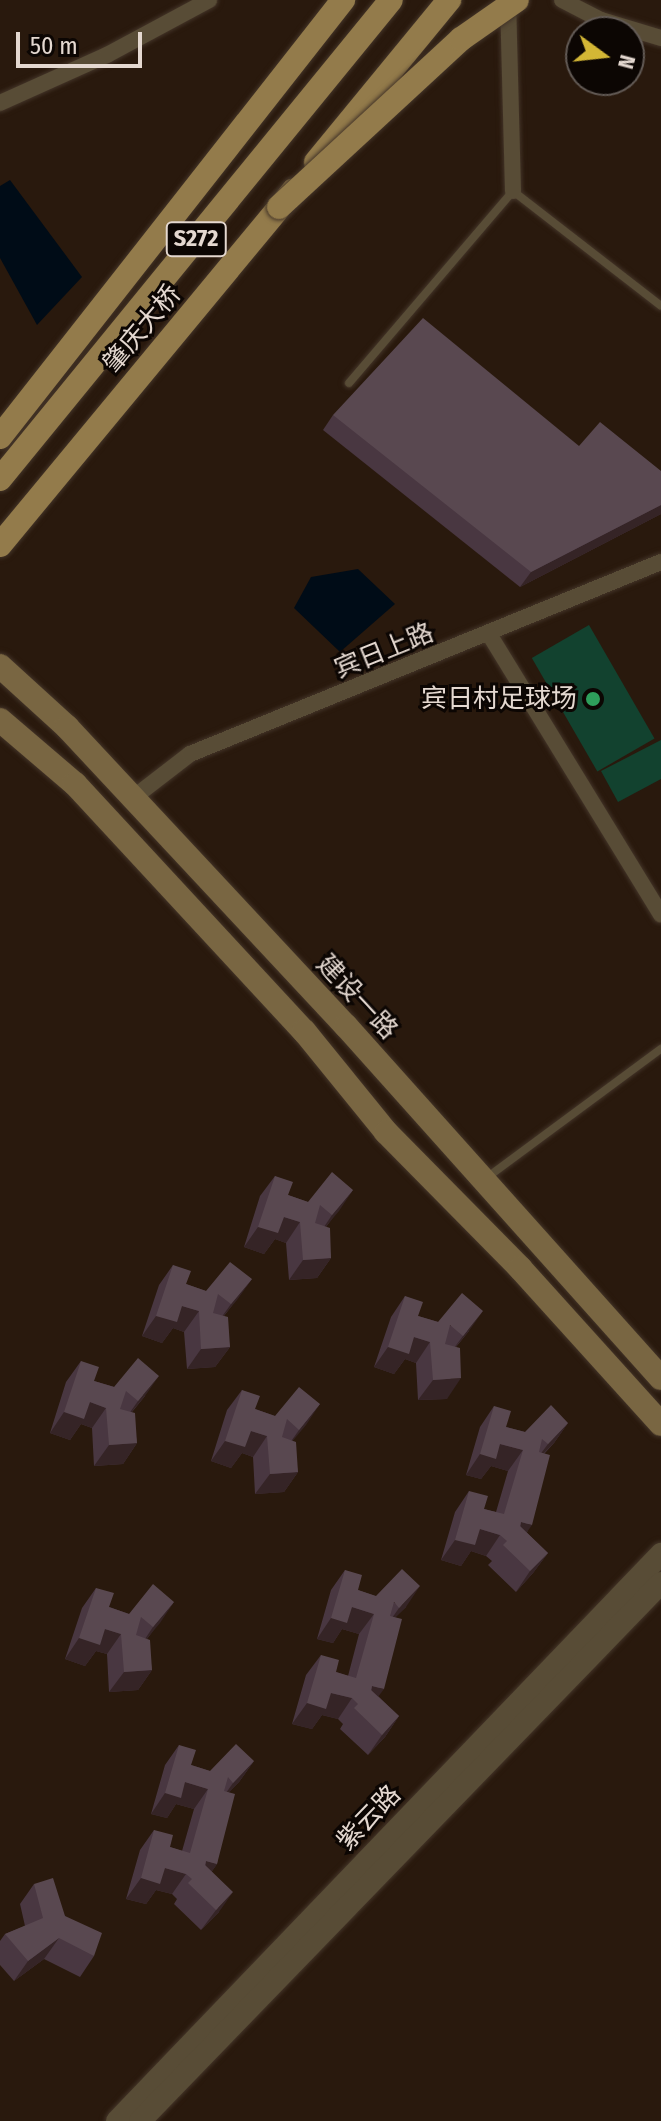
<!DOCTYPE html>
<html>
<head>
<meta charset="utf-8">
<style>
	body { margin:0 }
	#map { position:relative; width:661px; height:2121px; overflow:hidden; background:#29190d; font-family:"Fira Sans Condensed","Noto Sans SC",sans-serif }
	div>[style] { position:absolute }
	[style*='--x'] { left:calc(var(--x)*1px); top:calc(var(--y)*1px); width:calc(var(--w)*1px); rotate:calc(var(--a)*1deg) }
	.green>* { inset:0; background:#12422f; transform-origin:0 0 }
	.water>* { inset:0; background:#000c17 }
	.roads { filter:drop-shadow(0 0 2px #433428) drop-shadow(0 0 2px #433428) }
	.service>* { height:8px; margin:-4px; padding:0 4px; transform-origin:4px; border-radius:4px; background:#584c36 }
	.minor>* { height:16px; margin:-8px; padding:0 8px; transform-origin:8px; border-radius:8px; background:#584c36 }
	.tertiary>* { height:22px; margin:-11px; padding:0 11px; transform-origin:11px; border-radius:11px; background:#584c36 }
	.secondary>* { height:24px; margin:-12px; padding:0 12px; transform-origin:12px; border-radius:12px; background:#796642 }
	.primary>* { height:24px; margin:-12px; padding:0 12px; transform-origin:12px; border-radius:12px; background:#937b4b }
	.bridges { filter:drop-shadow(0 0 2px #433428) drop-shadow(0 0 2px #433428) }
	.primary-bridge>* { height:24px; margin:-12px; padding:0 12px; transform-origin:12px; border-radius:12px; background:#937b4b }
	.wall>* { inset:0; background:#493741 }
	.shaded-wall>* { inset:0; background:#352426 }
	.building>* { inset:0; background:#594850 }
	.dots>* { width:22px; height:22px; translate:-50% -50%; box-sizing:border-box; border:4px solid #0c0603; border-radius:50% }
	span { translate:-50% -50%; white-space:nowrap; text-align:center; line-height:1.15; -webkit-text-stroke:6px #0c0603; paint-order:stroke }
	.shield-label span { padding:2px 6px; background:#0c0603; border:2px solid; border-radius:6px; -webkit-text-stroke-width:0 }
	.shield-label { font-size:24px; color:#e4d8d0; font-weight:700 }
	.street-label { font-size:26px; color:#e4d8d0 }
	.poi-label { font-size:26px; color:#e4d8d0 }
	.right { translate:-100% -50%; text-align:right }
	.north { position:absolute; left:565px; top:16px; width:80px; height:80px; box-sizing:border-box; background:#0c0603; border:2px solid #625a55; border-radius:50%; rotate:105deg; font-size:22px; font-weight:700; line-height:32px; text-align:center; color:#e4d8d0 }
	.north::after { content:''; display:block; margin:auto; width:28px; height:36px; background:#d3b635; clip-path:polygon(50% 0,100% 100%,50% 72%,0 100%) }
	.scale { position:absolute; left:16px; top:32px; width:126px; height:36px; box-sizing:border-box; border:4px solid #e4d8d0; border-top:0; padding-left:10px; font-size:24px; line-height:28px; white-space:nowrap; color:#e4d8d0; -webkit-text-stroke:6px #0c0603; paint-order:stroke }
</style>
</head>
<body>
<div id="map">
	<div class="green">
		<div style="left:589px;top:625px;width:131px;height:66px;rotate:60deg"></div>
		<div style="clip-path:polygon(661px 740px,661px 779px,618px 802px,601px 771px)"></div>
	</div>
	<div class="water">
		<div style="clip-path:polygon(10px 180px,82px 277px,37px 325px,0 258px,0 186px)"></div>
		<div style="clip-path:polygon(358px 569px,395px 604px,340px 652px,294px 608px,311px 577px)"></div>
	</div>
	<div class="roads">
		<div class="service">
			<div style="--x:349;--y:383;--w:253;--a:-49.5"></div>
			<div style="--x:513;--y:191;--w:187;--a:37.8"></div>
			<div style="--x:485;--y:1179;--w:219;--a:-36.5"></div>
		</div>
		<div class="minor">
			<div style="--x:508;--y:0;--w:191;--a:88.5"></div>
			<div style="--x:562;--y:0;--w:44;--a:27.1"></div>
			<div style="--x:601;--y:20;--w:63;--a:16.7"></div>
			<div style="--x:0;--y:103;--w:117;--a:-24.2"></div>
			<div style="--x:107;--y:55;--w:116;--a:-28.3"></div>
			<div style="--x:489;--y:634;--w:329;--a:58.5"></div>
			<div style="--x:133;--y:798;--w:72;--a:-37.7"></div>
			<div style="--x:190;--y:754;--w:509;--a:-22.18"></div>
		</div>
		<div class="tertiary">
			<div style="--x:117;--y:2121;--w:786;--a:-46.19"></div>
			<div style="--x:140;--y:2121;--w:749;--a:-45.92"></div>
		</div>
		<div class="secondary">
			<div style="--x:0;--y:666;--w:91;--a:42.3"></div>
			<div style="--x:67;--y:727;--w:409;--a:47"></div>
			<div style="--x:346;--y:1026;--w:472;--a:48.2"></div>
			<div style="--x:0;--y:720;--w:99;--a:40.5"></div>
			<div style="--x:75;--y:784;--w:337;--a:47.2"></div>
			<div style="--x:304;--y:1031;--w:130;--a:50.9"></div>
			<div style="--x:386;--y:1132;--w:191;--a:45.4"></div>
			<div style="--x:520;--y:1268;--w:210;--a:47.9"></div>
		</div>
		<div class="primary">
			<div style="--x:316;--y:162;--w:210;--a:-50.6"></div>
			<div style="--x:0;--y:437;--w:556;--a:-51.87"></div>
			<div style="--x:0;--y:479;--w:618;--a:-50.78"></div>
			<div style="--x:0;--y:545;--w:460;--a:-50.4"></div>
		</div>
	</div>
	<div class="bridges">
		<div class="primary-bridge">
			<div style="--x:279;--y:207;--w:248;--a:-42.7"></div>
			<div style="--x:461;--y:39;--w:68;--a:-34.9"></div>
		</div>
	</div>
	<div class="wall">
		<div style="clip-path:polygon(333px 415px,579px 446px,661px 471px,661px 514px,520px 587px,323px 430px)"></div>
		<div style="clip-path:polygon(275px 1176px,288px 1195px,308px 1202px,353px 1190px,326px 1227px,331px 1258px,317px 1278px,289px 1280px,286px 1243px,275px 1239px,264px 1254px,244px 1247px,260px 1196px)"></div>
		<div style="clip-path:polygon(173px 1265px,186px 1284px,206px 1291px,252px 1279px,224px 1316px,230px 1347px,215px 1367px,187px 1369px,184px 1332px,173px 1328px,162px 1343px,142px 1336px,159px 1285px)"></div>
		<div style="clip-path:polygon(405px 1296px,418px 1316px,469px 1331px,456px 1347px,447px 1399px,418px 1400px,416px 1363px,405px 1359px,394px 1374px,374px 1367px,391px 1317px)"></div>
		<div style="clip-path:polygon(81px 1361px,94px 1381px,145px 1396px,132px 1412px,137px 1443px,123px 1464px,94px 1466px,92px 1428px,81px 1424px,70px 1440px,50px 1433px,66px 1382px)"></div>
		<div style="clip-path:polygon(242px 1390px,255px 1409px,275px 1416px,320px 1404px,292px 1441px,298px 1472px,284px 1492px,255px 1494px,253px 1457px,242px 1453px,231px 1468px,211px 1461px,227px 1410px)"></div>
		<div style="clip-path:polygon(494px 1406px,506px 1427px,525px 1432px,568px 1423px,554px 1443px,544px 1454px,527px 1533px,548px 1553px,533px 1573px,516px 1592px,488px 1565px,492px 1561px,486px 1556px,471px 1551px,461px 1566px,441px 1560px,455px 1512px,469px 1491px,484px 1509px,496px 1512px,508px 1471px,491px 1466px,481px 1479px,466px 1475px,480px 1427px)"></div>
		<div style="clip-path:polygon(345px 1570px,358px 1590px,406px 1607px,395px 1617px,378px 1696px,399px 1716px,385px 1737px,368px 1755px,340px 1729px,343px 1724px,338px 1719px,322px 1715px,312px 1729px,292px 1724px,306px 1675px,321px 1655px,336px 1672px,348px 1676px,359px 1634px,342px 1629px,333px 1643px,317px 1639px,331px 1590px)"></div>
		<div style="clip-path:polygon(96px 1588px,109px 1607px,129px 1614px,174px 1602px,147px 1639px,152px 1670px,138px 1690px,109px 1692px,107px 1654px,96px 1651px,85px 1666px,65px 1659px,82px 1608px)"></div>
		<div style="clip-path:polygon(179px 1745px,191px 1765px,210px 1771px,254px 1761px,239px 1782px,229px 1792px,217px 1864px,212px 1871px,219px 1912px,201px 1930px,174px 1904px,177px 1899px,172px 1894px,156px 1890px,146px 1904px,126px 1899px,140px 1850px,154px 1830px,170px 1847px,182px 1851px,194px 1809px,176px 1804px,167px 1818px,151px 1814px,165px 1765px)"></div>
		<div style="clip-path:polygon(34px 1884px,65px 1916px,94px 1956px,80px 1977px,44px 1959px,14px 1981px,0 1965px,0 1941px,5px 1934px,25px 1926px,20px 1904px)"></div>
	</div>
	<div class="shaded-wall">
		<div style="clip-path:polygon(661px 505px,661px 514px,520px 587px,531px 572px)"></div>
		<div style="clip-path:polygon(353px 1190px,339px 1211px,318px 1236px,332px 1215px)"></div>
		<div style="clip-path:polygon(284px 1217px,300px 1222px,286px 1243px,275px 1239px,264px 1254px,244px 1247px,258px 1227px)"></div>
		<div style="clip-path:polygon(331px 1258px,317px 1278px,289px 1280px,303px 1260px)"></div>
		<div style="clip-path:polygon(252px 1279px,237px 1300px,216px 1325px,231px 1304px)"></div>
		<div style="clip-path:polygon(182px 1306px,199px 1311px,184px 1332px,173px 1328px,162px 1343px,142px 1336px,156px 1316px)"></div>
		<div style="clip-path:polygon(483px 1311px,469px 1331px,448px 1356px,463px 1336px)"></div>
		<div style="clip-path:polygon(414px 1337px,430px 1342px,416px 1363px,405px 1359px,394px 1374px,374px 1367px,388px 1347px)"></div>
		<div style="clip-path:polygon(230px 1347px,215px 1367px,187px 1369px,201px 1349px)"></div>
		<div style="clip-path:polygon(159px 1376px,145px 1396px,124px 1421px,138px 1401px)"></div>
		<div style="clip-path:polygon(461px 1378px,447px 1399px,418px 1400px,433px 1380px)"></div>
		<div style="clip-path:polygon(90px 1402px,106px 1408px,92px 1428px,81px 1424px,70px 1440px,50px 1433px,64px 1412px)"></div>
		<div style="clip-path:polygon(320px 1404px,306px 1425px,285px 1450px,299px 1430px)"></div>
		<div style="clip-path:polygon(568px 1423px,554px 1443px,533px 1464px,548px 1444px)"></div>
		<div style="clip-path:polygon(251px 1431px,267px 1436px,253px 1457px,242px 1453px,231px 1468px,211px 1461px,225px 1441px)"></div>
		<div style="clip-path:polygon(137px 1443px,123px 1464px,94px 1466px,109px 1445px)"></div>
		<div style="clip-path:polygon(500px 1444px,523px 1450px,508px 1471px,491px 1466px,481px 1479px,466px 1475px,480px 1454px)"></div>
		<div style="clip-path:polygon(298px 1472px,284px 1492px,255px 1494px,270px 1474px)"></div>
		<div style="clip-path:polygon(521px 1522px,532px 1525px,518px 1545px)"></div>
		<div style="clip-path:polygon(480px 1529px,500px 1535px,486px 1556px,471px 1551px,461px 1566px,441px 1560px,455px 1540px)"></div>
		<div style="clip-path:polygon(548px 1553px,533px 1573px,516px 1592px,530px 1571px)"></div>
		<div style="clip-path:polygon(420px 1586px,406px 1607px,385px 1628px,399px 1608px)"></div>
		<div style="clip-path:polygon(174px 1602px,160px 1623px,139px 1648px,153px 1627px)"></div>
		<div style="clip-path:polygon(352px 1607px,374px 1614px,359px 1634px,342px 1629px,333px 1643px,317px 1639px,331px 1618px)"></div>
		<div style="clip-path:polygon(105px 1629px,121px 1634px,107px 1654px,96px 1651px,85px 1666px,65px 1659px,79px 1638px)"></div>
		<div style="clip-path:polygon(152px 1670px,138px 1690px,109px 1692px,124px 1672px)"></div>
		<div style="clip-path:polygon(372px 1686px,384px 1689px,369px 1709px)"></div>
		<div style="clip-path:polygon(331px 1693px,352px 1698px,338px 1719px,322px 1715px,312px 1729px,292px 1724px,307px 1703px)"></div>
		<div style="clip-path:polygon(399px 1716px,385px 1737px,368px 1755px,382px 1735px)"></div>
		<div style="clip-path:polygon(254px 1761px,239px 1782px,219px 1803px,233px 1783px)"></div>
		<div style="clip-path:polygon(185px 1782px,208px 1789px,194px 1809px,176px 1804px,167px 1818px,151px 1814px,165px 1793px)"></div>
		<div style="clip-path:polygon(206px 1861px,217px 1864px,203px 1884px)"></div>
		<div style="clip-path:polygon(165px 1868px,186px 1874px,172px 1894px,156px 1890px,146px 1904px,126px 1899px,141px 1878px)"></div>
		<div style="clip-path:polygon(233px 1892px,219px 1912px,201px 1930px,216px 1910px)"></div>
		<div style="clip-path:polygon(59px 1938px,44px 1959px,14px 1981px,28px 1961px)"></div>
	</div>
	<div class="building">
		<div style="clip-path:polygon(423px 318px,579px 446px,600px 422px,661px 471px,661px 505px,531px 572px,333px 415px)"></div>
		<div style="clip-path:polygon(332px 1172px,353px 1190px,332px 1215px,320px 1205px,315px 1223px,330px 1228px,331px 1258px,303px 1260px,300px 1222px,284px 1217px,278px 1233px,258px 1227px,275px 1176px,293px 1182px,288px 1195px,308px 1202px)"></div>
		<div style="clip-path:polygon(230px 1262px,252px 1279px,231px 1304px,218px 1294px,213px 1313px,228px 1317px,230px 1347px,201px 1349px,199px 1311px,182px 1306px,177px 1322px,156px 1316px,173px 1265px,191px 1271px,186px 1284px,206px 1291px)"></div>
		<div style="clip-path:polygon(462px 1293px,483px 1311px,463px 1336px,450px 1325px,445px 1344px,460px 1348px,461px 1378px,433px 1380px,430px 1342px,414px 1337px,409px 1354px,388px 1347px,405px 1296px,423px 1302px,418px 1316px,438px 1322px)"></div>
		<div style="clip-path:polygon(138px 1358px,159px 1376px,138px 1401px,126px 1391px,120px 1409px,135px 1413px,137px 1443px,109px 1445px,106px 1408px,90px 1402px,84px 1419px,64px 1412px,81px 1361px,99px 1367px,94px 1381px,114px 1387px)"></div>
		<div style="clip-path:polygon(299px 1387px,320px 1404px,299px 1430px,287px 1419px,282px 1437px,296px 1442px,298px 1472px,270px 1474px,267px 1436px,251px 1431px,245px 1447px,225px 1441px,242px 1390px,260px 1396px,255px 1409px,275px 1416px)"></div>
		<div style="clip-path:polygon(551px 1405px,568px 1423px,548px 1444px,542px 1439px,539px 1452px,550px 1455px,532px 1525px,521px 1522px,520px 1526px,548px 1553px,530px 1571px,503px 1545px,507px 1541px,500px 1535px,480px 1529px,475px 1545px,455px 1540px,469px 1491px,488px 1496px,484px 1509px,504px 1514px,523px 1450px,500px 1444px,496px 1459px,480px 1454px,494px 1406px,511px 1411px,506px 1427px,525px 1432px)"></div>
		<div style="clip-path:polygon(402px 1569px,420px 1586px,399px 1608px,394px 1602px,390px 1616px,402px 1619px,384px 1689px,372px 1686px,371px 1690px,399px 1716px,382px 1735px,354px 1708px,358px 1704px,352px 1698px,331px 1693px,326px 1709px,307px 1703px,321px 1655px,339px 1660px,336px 1672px,356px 1678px,374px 1614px,352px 1607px,347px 1623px,331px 1618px,345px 1570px,362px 1575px,358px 1590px,376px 1596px)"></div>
		<div style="clip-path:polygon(153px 1584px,174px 1602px,153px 1627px,141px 1617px,136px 1635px,150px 1640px,152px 1670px,124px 1672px,121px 1634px,105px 1629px,100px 1645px,79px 1638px,96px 1588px,114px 1593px,109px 1607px,129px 1614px)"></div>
		<div style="clip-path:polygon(236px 1744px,254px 1761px,233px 1783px,228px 1777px,224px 1791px,235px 1794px,217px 1864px,206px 1861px,205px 1865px,233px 1892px,216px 1910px,188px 1883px,192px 1879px,186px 1874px,165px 1868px,160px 1884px,141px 1878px,154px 1830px,173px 1835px,170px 1847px,190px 1853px,208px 1789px,185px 1782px,181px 1798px,165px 1793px,179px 1745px,196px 1750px,191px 1765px,210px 1771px)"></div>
		<div style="clip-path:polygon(53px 1878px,65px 1916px,102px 1933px,94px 1956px,59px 1938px,28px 1961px,5px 1934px,43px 1918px,34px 1884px)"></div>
	</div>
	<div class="dots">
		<div style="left:593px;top:699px;background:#2e9e5b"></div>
	</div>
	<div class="shield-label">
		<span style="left:196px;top:239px">S272</span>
	</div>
	<div class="street-label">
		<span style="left:142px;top:329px;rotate:-50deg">肇庆大桥</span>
		<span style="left:384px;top:651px;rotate:-22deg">宾日上路</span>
		<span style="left:357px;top:997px;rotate:47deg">建设一路</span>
		<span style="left:369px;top:1818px;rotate:-46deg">紫云路</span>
	</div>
	<div class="poi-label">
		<span class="right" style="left:577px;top:699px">宾日村足球场</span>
	</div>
	<div class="north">N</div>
	<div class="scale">50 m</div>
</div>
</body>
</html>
